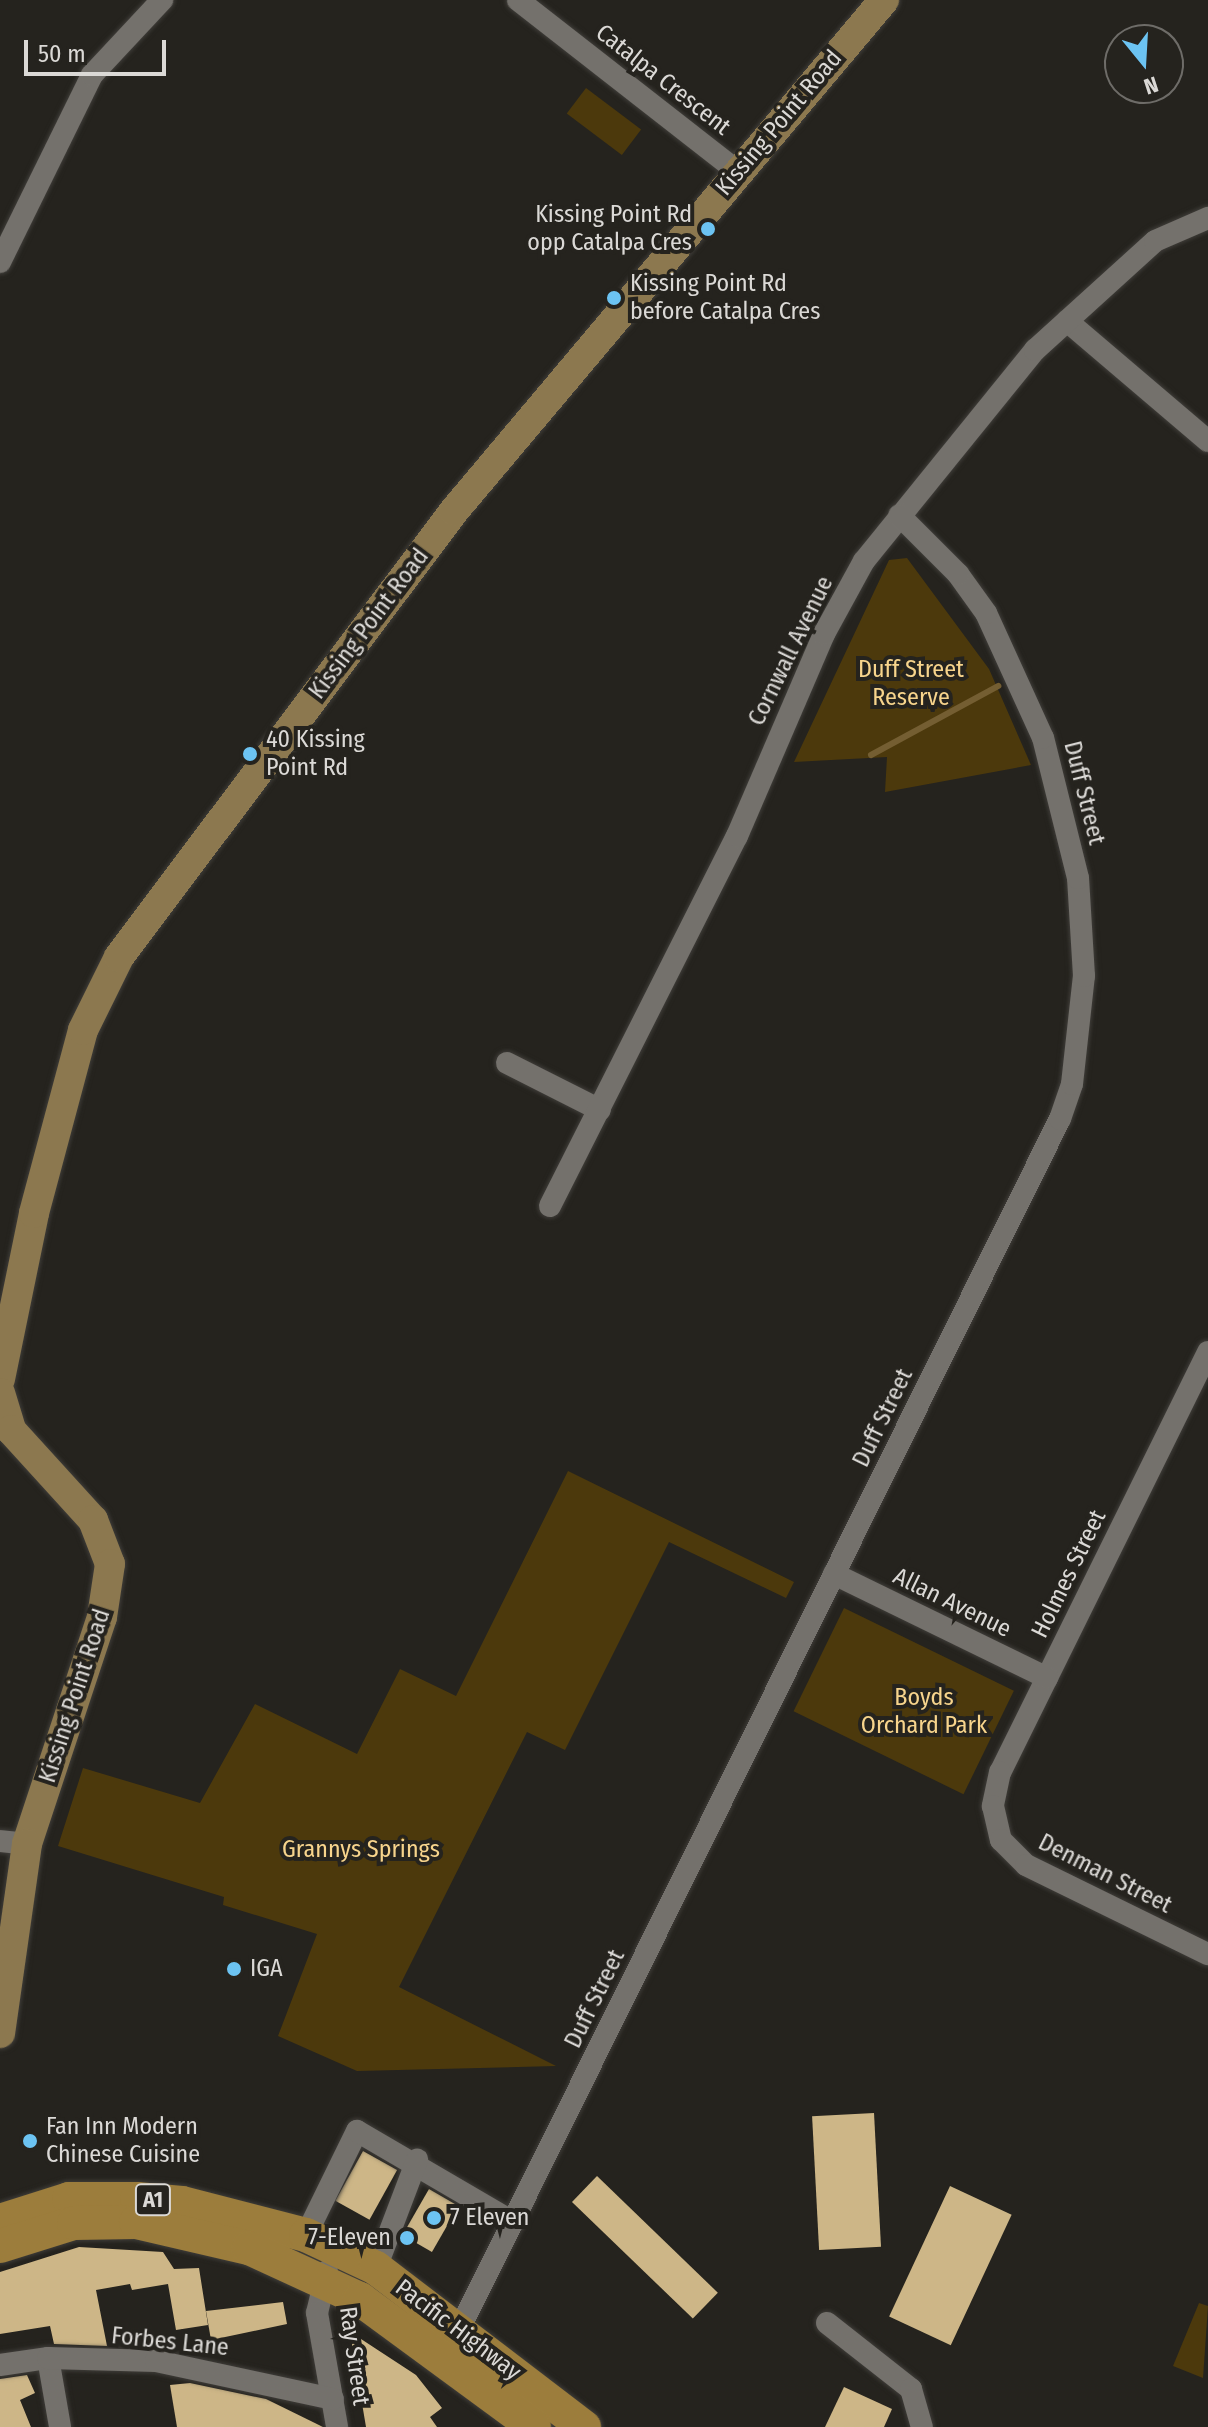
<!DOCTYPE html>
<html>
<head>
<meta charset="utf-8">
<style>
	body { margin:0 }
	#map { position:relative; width:1208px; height:2427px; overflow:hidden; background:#25231e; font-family:"Fira Sans Condensed",sans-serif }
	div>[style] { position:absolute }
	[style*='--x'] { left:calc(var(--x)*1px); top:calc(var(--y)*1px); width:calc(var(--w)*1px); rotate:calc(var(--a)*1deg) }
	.green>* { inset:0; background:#4c390c; transform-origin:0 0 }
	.stream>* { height:6px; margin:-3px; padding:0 3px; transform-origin:3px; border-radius:3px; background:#745e32 }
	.building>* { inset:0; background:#cdb687; transform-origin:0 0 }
	.roads { filter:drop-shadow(0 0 2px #3f3d39) drop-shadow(0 0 2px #3f3d39) }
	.minor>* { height:22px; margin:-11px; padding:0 11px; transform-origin:11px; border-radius:11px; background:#74716c }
	.major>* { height:30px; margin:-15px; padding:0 15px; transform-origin:15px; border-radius:15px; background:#8c784f }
	.highway>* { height:34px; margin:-17px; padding:0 17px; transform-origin:17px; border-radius:17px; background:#9c7d3c }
	.dots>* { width:22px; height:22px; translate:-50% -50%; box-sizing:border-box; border:4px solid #25231e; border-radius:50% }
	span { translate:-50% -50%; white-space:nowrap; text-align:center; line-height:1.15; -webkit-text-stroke:8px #25231e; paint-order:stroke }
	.shield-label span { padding:2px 6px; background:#25231e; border:2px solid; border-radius:6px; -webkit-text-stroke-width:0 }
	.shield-label { font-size:22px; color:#dbd9d6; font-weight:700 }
	.street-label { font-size:24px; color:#dbd9d6 }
	.poi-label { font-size:24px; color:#dbd9d6 }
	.right { translate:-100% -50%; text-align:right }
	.left { translate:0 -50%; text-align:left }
	.park-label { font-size:24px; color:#f7d48c }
	.north { position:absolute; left:1104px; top:24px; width:80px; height:80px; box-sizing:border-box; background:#25231e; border:2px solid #6e6c68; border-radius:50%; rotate:162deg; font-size:22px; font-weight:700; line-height:32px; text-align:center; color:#dbd9d6 }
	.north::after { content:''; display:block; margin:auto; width:28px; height:36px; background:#6cc3f2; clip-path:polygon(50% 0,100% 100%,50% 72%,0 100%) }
	.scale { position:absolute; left:24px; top:40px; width:142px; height:36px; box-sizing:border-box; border:4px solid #dbd9d6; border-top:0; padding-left:10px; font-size:24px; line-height:28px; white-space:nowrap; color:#dbd9d6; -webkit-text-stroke:6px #25231e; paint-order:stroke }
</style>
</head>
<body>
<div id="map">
	<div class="green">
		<div style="left:586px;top:88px;width:69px;height:32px;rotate:37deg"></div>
		<div style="clip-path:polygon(907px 558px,989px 669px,1031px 765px,885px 792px,887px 757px,794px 762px,889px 560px)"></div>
		<div style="clip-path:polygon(568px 1471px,794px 1582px,786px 1598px,669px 1542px,565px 1750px,527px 1732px,399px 1987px,556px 2066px,357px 2071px,278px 2036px,317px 1934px,223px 1905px,224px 1897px,58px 1846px,83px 1768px,200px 1803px,255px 1704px,357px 1754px,400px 1669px,456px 1696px)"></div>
		<div style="left:844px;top:1608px;width:189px;height:115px;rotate:26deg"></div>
		<div style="clip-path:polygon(1199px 2303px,1208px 2306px,1203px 2378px,1173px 2366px)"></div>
	</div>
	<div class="stream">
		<div style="--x:871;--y:755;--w:145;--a:-28.5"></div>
	</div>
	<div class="building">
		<div style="left:874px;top:2113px;width:134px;height:62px;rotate:87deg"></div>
		<div style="left:363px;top:2151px;width:39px;height:57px;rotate:29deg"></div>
		<div style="left:597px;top:2176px;width:168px;height:36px;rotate:44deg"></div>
		<div style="left:950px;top:2186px;width:68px;height:144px;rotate:25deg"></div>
		<div style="left:429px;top:2189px;width:34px;height:53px;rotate:30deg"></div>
		<div style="clip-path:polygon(79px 2247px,163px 2252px,174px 2269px,199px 2268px,208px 2325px,176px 2330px,168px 2284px,132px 2290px,130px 2284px,96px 2290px,107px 2346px,54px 2344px,50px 2326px,0 2334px,0 2272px)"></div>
		<div style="clip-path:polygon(283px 2302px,287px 2324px,211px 2340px,206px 2311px)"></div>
		<div style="clip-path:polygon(361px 2339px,416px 2375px,442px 2408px,430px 2417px,437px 2427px,366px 2427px,352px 2344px)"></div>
		<div style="clip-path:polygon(27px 2375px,35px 2393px,20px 2400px,31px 2427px,0 2427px,0 2379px)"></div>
		<div style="clip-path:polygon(190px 2383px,266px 2399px,323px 2427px,177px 2427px,170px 2385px)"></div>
		<div style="clip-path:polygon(844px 2387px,892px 2409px,884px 2427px,825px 2427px)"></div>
	</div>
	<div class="roads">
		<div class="minor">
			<div style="--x:518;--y:0;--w:279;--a:38"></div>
			<div style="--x:0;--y:262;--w:208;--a:-63.8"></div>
			<div style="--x:92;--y:75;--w:103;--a:-47"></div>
			<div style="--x:1067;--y:321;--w:185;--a:40.4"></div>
			<div style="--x:507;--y:1063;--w:104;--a:26.8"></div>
			<div style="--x:550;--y:1206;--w:415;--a:-63.2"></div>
			<div style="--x:737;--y:836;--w:220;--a:-66.7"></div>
			<div style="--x:824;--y:634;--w:83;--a:-61.3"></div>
			<div style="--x:864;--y:561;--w:272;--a:-51"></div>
			<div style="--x:1035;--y:350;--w:162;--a:-42.2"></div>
			<div style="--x:1155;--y:241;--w:58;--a:-23.5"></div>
			<div style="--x:1208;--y:1352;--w:469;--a:116.3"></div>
			<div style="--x:1000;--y:1772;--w:35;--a:102"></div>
			<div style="--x:993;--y:1806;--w:35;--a:77"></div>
			<div style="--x:1001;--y:1840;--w:35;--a:45"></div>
			<div style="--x:1026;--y:1865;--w:203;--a:26.1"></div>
			<div style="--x:834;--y:1574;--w:237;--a:26"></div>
			<div style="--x:0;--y:1841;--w:27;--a:6"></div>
			<div style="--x:306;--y:2235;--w:116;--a:-63.9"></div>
			<div style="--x:357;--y:2131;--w:181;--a:30.3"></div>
			<div style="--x:376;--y:2268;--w:116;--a:-69.2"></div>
			<div style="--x:327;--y:2271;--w:43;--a:103.4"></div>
			<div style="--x:317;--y:2313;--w:116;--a:80"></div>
			<div style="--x:827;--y:2323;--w:107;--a:38.2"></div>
			<div style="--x:911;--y:2389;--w:40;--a:74"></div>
			<div style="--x:459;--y:2330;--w:1352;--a:-63.61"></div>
			<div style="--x:1060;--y:1119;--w:37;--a:-71"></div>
			<div style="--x:1072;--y:1084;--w:109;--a:-83.7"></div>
			<div style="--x:1084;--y:976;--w:98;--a:-93.5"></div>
			<div style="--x:1078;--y:878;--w:144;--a:-104"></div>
			<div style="--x:1043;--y:738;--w:137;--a:-114.5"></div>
			<div style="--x:986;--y:613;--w:48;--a:-125.7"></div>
			<div style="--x:958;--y:574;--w:83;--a:-135"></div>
			<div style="--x:48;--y:2358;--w:70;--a:80.1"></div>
			<div style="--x:0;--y:2365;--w:49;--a:-8.3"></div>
			<div style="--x:48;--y:2358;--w:108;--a:1.6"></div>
			<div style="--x:156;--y:2361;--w:181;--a:12.1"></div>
		</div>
		<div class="major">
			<div style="--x:0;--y:1379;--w:169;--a:-78.4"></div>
			<div style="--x:34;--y:1213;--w:189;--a:-75"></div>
			<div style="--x:83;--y:1030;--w:81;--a:-63.7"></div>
			<div style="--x:119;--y:957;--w:558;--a:-53.09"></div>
			<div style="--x:454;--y:511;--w:668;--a:-49.92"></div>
			<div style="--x:0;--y:1393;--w:39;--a:73"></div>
			<div style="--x:11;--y:1430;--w:122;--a:47.7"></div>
			<div style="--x:93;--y:1520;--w:47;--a:68.9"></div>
			<div style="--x:110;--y:1564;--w:54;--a:98.6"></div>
			<div style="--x:102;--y:1617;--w:239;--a:108.3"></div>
			<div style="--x:27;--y:1844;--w:191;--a:98.1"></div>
		</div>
		<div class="highway">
			<div style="--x:0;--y:2221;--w:72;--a:-17.7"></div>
			<div style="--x:69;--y:2199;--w:68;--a:0"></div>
			<div style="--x:137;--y:2199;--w:45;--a:5.1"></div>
			<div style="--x:182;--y:2203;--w:128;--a:14.5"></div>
			<div style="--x:306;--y:2235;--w:77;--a:25.2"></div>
			<div style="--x:376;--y:2268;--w:262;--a:37.4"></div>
			<div style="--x:0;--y:2246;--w:77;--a:-17.3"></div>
			<div style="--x:74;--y:2223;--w:62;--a:-0.9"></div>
			<div style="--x:136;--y:2222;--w:116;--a:13"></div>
			<div style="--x:249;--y:2248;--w:122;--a:24.7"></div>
			<div style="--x:360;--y:2299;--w:216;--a:36.3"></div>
		</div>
	</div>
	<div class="dots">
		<div style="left:708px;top:229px;background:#6cc3f2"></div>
		<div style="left:614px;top:298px;background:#6cc3f2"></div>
		<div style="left:250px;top:754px;background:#6cc3f2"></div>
		<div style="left:234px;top:1969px;background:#6cc3f2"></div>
		<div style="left:30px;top:2141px;background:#6cc3f2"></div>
		<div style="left:434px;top:2218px;background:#6cc3f2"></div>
		<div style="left:407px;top:2238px;background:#6cc3f2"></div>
	</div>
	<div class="shield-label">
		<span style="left:153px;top:2200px">A1</span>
	</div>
	<div class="street-label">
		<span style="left:663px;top:80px;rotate:38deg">Catalpa Crescent</span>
		<span style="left:779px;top:123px;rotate:-50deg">Kissing Point Road</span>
		<span style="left:369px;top:624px;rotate:-53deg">Kissing Point Road</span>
		<span style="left:791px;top:651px;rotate:-64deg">Cornwall Avenue</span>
		<span style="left:1084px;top:793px;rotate:76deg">Duff Street</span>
		<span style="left:883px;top:1418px;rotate:-64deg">Duff Street</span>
		<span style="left:1069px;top:1574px;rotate:-64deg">Holmes Street</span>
		<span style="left:952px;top:1603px;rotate:26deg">Allan Avenue</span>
		<span style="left:75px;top:1696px;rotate:-72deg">Kissing Point Road</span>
		<span style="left:1105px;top:1874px;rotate:27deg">Denman Street</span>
		<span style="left:595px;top:1999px;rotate:-64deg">Duff Street</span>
		<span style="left:458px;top:2330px;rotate:37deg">Pacific Highway</span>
		<span style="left:170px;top:2342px;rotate:6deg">Forbes Lane</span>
		<span style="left:354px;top:2356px;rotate:82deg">Ray Street</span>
	</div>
	<div class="poi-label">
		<span class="right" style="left:692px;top:229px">Kissing Point Rd<br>opp Catalpa Cres</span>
		<span class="left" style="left:630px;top:298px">Kissing Point Rd<br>before Catalpa Cres</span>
		<span class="left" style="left:266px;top:754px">40 Kissing<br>Point Rd</span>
		<span class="left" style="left:250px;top:1969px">IGA</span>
		<span class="left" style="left:46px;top:2141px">Fan Inn Modern<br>Chinese Cuisine</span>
		<span class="left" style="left:450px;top:2218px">7 Eleven</span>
		<span class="right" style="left:391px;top:2238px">7-Eleven</span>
	</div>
	<div class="park-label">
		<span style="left:911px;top:684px">Duff Street<br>Reserve</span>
		<span style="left:924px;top:1712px">Boyds<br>Orchard Park</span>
		<span style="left:361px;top:1850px">Grannys Springs</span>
	</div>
	<div class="north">N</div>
	<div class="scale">50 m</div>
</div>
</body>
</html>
